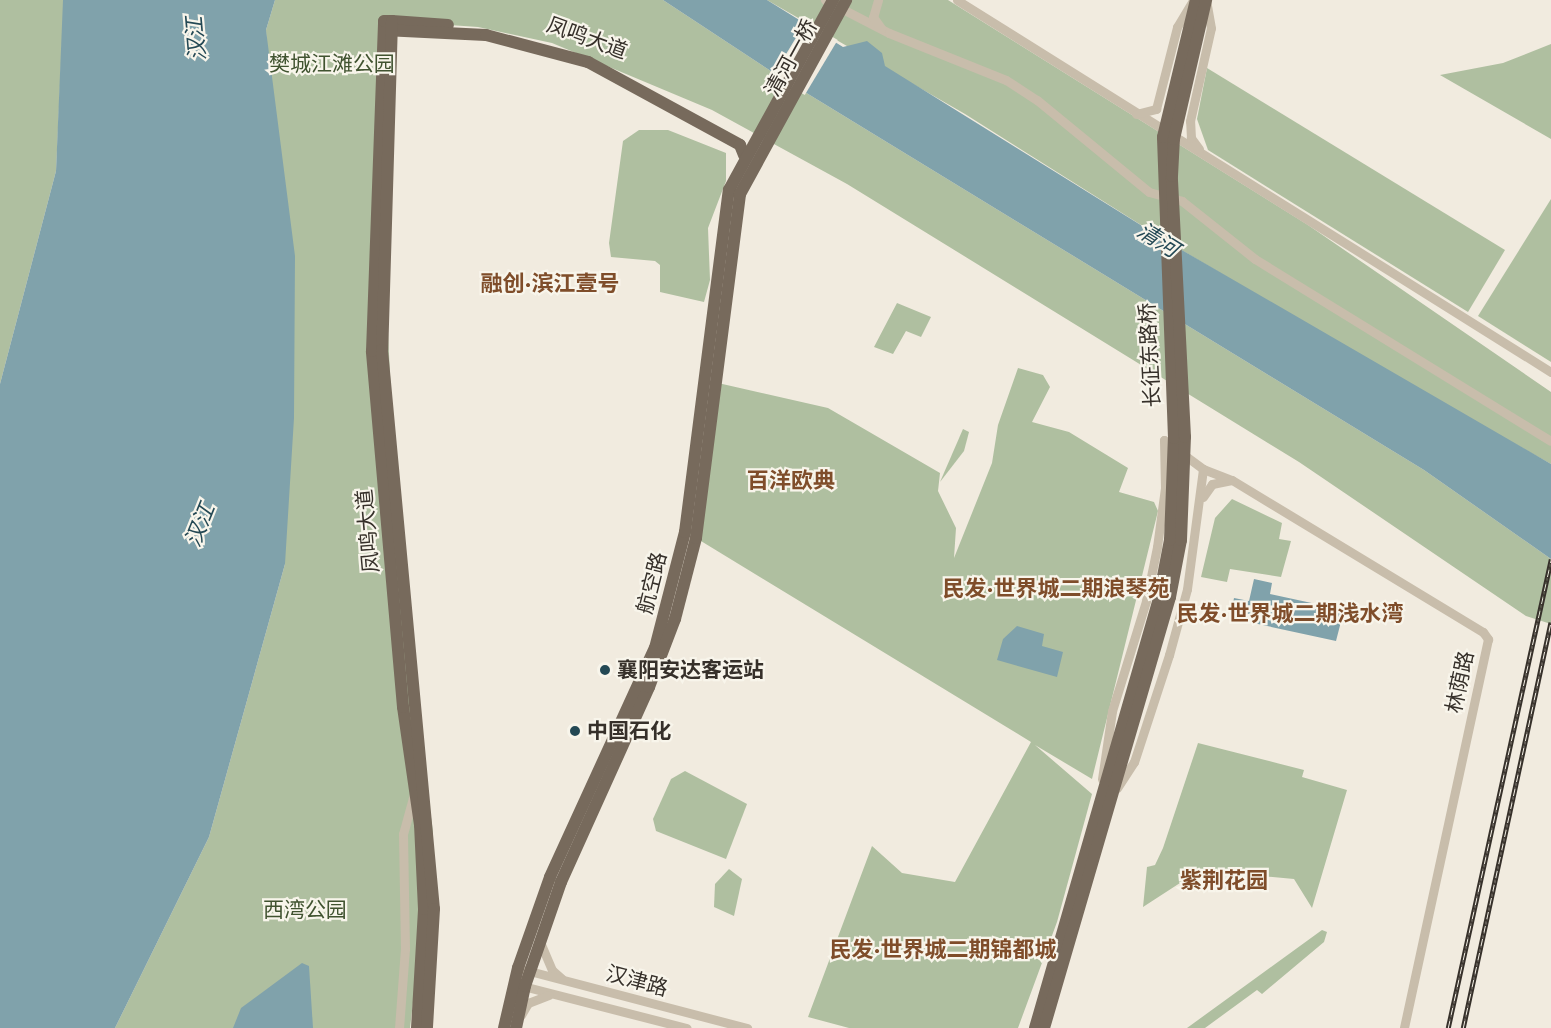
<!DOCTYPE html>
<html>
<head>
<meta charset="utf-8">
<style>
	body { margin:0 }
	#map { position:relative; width:1551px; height:1028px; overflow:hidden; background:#f1ebdf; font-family:Jost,"Noto Sans SC",sans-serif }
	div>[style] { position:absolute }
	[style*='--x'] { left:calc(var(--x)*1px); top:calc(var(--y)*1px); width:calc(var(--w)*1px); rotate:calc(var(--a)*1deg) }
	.green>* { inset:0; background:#afbfa0 }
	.water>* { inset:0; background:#80a2ab }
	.pier>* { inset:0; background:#f1ebdf; transform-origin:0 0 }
	.minor>* { height:9px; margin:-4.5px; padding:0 4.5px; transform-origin:4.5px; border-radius:4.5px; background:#c8bdab }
	.major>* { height:12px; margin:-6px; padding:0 6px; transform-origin:6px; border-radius:6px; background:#776a5c }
	.rail>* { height:4.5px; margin-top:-2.25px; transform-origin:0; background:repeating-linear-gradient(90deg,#f8f5eb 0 7px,#36302a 0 14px); box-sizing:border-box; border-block:2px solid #36302a }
	.dots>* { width:16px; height:16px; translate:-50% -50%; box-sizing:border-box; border:3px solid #f8f5eb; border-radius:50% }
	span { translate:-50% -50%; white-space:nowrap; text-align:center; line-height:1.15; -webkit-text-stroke:4.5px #f8f5eb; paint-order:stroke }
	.street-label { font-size:21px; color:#36302a }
	.park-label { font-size:21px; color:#405330 }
	.poi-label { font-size:21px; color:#36302a; font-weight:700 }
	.left { translate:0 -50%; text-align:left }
	.water-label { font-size:22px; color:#234854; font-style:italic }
	.neighbourhood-label { font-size:22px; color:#7f4d2a; font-weight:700 }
</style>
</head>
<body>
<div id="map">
	<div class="green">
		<div style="clip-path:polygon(0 0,64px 0,56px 171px,0 384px)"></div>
		<div style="clip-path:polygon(275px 0,663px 0,777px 75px,1424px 470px,1551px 559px,1551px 624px,1526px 616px,1299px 462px,847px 184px,712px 110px,552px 43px,478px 27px,392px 21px,382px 206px,400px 586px,433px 832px,410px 1028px,115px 1028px,209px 837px,285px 564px,266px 30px)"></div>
		<div style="clip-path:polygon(767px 0,948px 0,1308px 225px,1551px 392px,1551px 464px,1407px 384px,1168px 242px,965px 114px)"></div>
		<div style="clip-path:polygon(1551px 44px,1551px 139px,1440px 75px,1503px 63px)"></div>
		<div style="clip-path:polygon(1207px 68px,1505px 250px,1468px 312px,1208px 150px,1197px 119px)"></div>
		<div style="clip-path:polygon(639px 130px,668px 130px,726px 153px,726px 181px,708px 228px,710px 280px,704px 302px,660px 292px,660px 265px,655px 261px,611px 257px,609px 243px,623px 141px)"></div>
		<div style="clip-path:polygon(1551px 199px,1551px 362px,1478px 316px)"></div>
		<div style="clip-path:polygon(897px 303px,931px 317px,921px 337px,906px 331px,893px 354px,874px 347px)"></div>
		<div style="clip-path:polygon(1018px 368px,1043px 375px,1050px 387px,1032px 422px,1069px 432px,1128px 468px,1119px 492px,1154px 502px,1158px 511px,1092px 779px,1035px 745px,1092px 794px,1057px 922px,1018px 1028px,849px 1028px,808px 1017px,872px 846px,902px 873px,955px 882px,1031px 742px,696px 538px,718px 383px,828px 408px,940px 473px,938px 491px,956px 528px,954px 558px,992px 463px,998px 425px)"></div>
		<div style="clip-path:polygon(963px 429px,969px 432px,964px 451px,940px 482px)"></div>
		<div style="clip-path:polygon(1232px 499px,1282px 523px,1279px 539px,1291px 541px,1281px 577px,1230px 569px,1227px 582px,1201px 577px,1215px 518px)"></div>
		<div style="clip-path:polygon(1198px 743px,1304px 770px,1302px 777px,1347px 790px,1312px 908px,1294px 879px,1200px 870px,1143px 907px,1147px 867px,1155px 865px,1163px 848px)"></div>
		<div style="clip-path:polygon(685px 771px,747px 804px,726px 859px,656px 831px,653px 819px,671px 779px)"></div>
		<div style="clip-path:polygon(729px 869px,742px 879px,734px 916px,714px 907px,715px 884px)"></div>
		<div style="clip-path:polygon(1322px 930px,1327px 932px,1324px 942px,1262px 994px,1257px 990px,1205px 1028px,1187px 1028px)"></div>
	</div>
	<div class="water">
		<div style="clip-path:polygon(63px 0,275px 0,266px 30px,295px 256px,294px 418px,285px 564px,209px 837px,115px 1028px,0 1028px,0 384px,56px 171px)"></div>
		<div style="clip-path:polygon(663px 0,767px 0,843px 47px,867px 41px,882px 53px,885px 66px,1168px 242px,1551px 464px,1551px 559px,1424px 470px,777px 75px)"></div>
		<div style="clip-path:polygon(1254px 579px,1272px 583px,1270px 594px,1344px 610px,1336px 641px,1230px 618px,1234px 598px,1249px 601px)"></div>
		<div style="clip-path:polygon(1017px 626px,1044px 634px,1042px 646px,1063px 652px,1057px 677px,997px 660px,1003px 639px)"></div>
		<div style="clip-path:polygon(302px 963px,309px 966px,313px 1028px,233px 1028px,241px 1008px)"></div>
	</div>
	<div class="pier">
		<div style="left:806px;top:21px;width:37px;height:64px;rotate:31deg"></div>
	</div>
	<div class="minor">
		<div style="--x:825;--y:0;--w:72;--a:27.3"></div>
		<div style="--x:889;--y:33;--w:126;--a:21.9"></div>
		<div style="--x:1006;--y:80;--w:37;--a:33"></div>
		<div style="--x:1037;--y:100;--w:145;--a:39.4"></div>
		<div style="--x:1149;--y:192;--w:34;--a:15"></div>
		<div style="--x:1182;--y:201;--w:93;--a:38.5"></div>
		<div style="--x:1255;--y:259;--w:347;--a:31.6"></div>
		<div style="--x:878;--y:0;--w:18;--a:106"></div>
		<div style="--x:873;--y:17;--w:14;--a:54"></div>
		<div style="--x:957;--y:0;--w:701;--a:32.06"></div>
		<div style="--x:1136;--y:114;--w:21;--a:-14"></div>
		<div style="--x:1156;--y:109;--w:85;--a:-75.6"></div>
		<div style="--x:1177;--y:27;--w:31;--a:-59"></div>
		<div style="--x:1199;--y:149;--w:14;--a:-126"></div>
		<div style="--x:1191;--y:138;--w:17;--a:-93"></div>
		<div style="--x:1190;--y:121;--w:95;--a:-77.3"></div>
		<div style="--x:1211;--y:28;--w:27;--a:-100"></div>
		<div style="--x:1203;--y:497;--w:16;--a:-55"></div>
		<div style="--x:1212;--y:484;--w:20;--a:-11"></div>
		<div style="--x:1102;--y:779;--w:69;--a:-81.6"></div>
		<div style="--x:1112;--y:711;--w:115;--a:-72.8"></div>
		<div style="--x:1146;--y:601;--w:55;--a:-78.5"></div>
		<div style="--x:1157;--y:547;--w:60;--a:-82.3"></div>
		<div style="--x:1165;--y:488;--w:48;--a:-91.2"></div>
		<div style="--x:1164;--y:440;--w:49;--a:36.6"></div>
		<div style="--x:1203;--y:469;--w:31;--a:21"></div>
		<div style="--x:1232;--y:480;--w:293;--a:31.2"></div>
		<div style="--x:1483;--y:632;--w:9;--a:54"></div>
		<div style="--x:1488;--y:639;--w:398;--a:102.2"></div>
		<div style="--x:1117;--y:788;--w:31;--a:-57"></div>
		<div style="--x:1134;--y:762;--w:113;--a:-71.9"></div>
		<div style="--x:1169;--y:655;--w:68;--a:-74.7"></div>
		<div style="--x:1187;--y:589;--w:121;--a:-82.4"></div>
		<div style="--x:540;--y:942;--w:30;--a:67"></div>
		<div style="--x:552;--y:970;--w:13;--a:42"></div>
		<div style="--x:518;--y:968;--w:237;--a:14.7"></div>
		<div style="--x:519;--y:985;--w:173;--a:14.4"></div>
		<div style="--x:521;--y:1015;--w:14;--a:-60"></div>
		<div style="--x:528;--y:1003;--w:22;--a:-21"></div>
		<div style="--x:399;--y:1028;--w:79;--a:-85.7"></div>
		<div style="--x:405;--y:949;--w:115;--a:-91"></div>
		<div style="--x:403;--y:834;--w:41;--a:-74.6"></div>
	</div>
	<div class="major">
		<div style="--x:392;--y:21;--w:56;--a:4.1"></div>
		<div style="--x:384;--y:30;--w:102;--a:2.8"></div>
		<div style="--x:486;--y:35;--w:106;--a:14.8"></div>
		<div style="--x:588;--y:62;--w:173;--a:28.6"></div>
		<div style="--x:740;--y:145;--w:11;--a:68"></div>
		<div style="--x:417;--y:1028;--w:119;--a:-86.6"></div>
		<div style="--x:424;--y:909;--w:84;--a:-92.7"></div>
		<div style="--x:420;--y:825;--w:119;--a:-98.2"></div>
		<div style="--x:403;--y:707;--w:357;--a:-95"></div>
		<div style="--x:372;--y:351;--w:330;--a:-87.9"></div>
		<div style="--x:384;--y:21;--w:8;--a:0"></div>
		<div style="--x:392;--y:21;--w:329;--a:91.7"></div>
		<div style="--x:382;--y:350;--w:561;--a:84.69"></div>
		<div style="--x:434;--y:909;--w:119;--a:93.4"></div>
		<div style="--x:504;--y:1028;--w:62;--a:-76.9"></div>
		<div style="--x:518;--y:968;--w:96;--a:-70.6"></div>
		<div style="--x:550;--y:877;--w:252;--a:-65.4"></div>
		<div style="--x:655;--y:648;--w:120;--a:-75.5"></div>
		<div style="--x:685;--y:532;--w:345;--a:-82.7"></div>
		<div style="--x:729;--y:190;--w:217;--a:-61.3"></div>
		<div style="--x:516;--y:1028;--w:43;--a:-77.9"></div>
		<div style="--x:525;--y:986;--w:110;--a:-70.9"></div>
		<div style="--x:561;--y:882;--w:214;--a:-65.7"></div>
		<div style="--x:649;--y:687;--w:73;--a:-69.1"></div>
		<div style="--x:675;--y:619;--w:84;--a:-75.5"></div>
		<div style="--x:696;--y:538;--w:347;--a:-82.7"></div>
		<div style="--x:740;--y:194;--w:221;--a:-61.3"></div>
		<div style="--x:1035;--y:1028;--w:448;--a:-73.9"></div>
		<div style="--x:1159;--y:597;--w:58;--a:-79.1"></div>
		<div style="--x:1170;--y:540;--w:102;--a:-87.8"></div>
		<div style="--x:1174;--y:438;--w:301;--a:-92.1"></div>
		<div style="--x:1163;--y:137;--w:141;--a:-76.5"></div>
		<div style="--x:1044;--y:1028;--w:449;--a:-73.7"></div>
		<div style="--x:1170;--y:597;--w:58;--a:-79.1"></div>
		<div style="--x:1181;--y:540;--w:103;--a:-87.8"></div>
		<div style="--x:1185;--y:437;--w:261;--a:-92.9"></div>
		<div style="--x:1172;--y:176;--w:37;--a:-87"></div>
		<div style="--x:1174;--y:139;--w:143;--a:-77"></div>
	</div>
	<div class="rail">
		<div style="--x:1448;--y:1028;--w:480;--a:-77.6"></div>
		<div style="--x:1463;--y:1028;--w:415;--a:-77.8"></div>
	</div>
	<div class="dots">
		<div style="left:605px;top:670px;background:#234854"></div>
		<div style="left:575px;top:731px;background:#234854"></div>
	</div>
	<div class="street-label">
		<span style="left:587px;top:38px;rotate:20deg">凤鸣大道</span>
		<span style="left:791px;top:58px;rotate:-61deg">清河一桥</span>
		<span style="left:1150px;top:355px;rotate:-93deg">长征东路桥</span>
		<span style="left:368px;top:531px;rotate:-95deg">凤鸣大道</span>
		<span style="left:652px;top:583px;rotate:-76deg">航空路</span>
		<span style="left:1460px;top:682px;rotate:-78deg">林荫路</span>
		<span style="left:637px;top:981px;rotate:15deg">汉津路</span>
	</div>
	<div class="park-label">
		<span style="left:332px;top:64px">樊城江滩公园</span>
		<span style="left:305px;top:910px">西湾公园</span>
	</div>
	<div class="poi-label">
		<span class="left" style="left:617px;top:670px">襄阳安达客运站</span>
		<span class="left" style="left:587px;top:731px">中国石化</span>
	</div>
	<div class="water-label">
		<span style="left:196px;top:39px;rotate:-95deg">汉江</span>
		<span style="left:1158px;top:240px;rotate:32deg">清河</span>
		<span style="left:200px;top:525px;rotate:-68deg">汉江</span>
	</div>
	<div class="neighbourhood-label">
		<span style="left:550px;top:284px">融创·滨江壹号</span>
		<span style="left:791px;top:481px">百洋欧典</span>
		<span style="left:1056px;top:589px">民发·世界城二期浪琴苑</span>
		<span style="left:1290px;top:614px">民发·世界城二期浅水湾</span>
		<span style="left:1224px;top:881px">紫荆花园</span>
		<span style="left:943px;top:950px">民发·世界城二期锦都城</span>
	</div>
</div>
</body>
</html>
